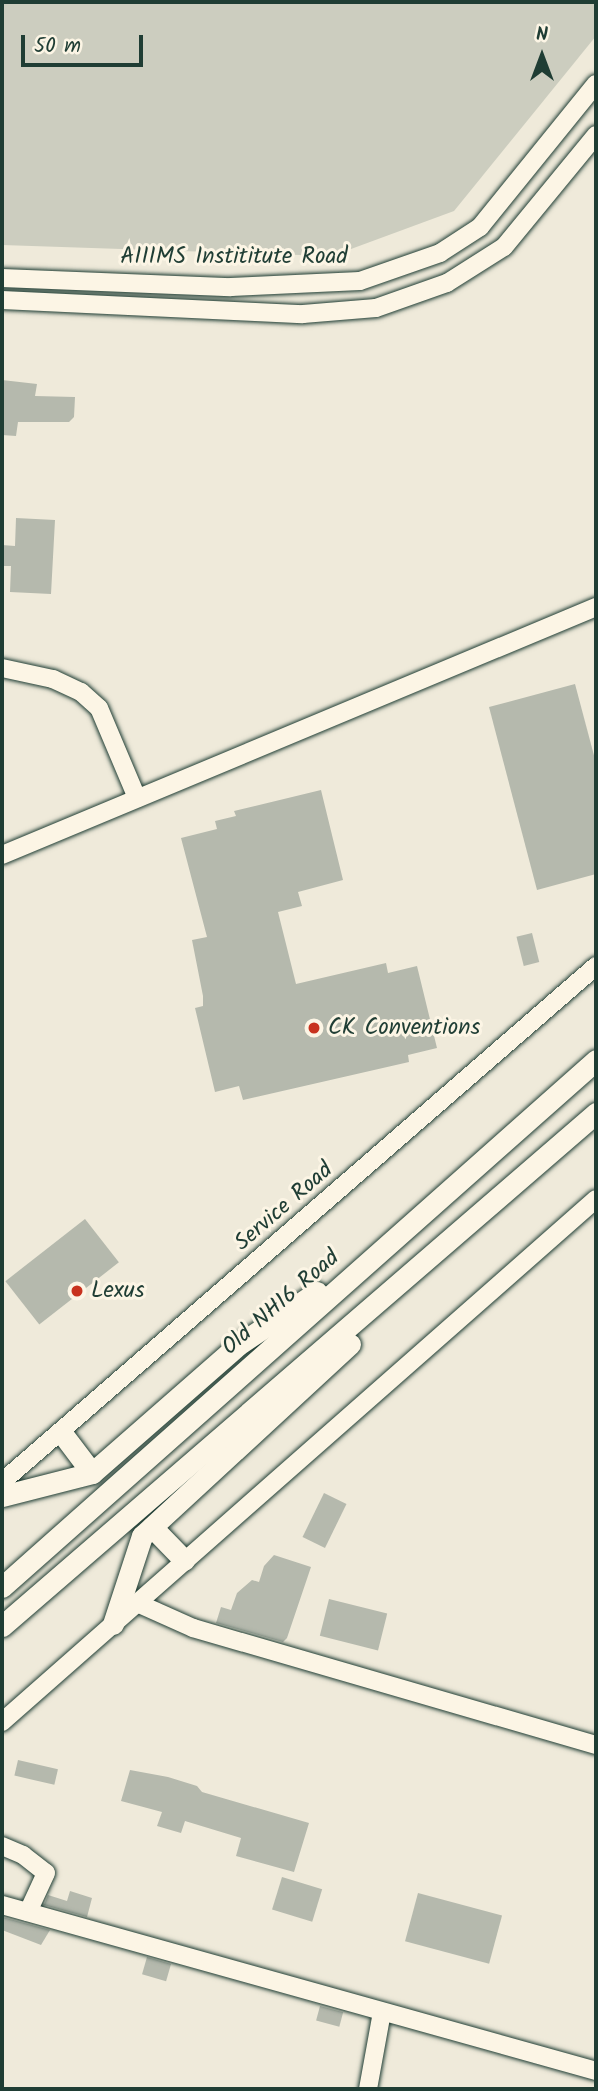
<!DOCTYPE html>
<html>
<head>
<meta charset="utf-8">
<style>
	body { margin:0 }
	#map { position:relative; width:598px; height:2091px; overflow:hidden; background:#efeada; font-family:Kalam,sans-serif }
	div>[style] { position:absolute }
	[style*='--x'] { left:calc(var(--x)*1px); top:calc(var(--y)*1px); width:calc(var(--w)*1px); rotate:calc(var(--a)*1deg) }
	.green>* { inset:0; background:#cccdbf }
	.building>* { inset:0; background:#b5b9ad; transform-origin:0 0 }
	.roads { filter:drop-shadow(0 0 2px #1f3d34) drop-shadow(0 0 2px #1f3d34) }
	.minor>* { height:18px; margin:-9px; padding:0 9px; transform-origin:9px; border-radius:9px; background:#fcf5e5 }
	.major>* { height:21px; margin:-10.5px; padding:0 10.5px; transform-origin:10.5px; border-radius:10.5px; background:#fcf5e5 }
	.dots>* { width:19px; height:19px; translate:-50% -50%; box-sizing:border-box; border:4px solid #fcf5e5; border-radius:50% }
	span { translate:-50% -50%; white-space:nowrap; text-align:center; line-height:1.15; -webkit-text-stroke:6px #fcf5e5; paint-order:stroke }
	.street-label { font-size:23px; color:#1f3d34 }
	.poi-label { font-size:23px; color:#1f3d34 }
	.left { translate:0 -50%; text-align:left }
	.frame { position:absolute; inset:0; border:4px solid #1f3d34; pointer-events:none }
	.north { position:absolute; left:507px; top:21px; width:70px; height:70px; -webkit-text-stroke:5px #fcf5e5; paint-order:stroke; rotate:0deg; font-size:19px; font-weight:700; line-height:28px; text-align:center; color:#1f3d34 }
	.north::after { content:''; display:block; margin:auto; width:24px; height:32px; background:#1f3d34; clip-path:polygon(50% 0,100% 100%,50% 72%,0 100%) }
	.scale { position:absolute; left:21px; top:35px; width:122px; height:32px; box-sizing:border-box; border:4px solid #1f3d34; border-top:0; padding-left:9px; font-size:21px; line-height:24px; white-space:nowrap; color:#1f3d34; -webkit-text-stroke:5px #fcf5e5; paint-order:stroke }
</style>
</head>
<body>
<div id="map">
	<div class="green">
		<div style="clip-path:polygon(2px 2px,596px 2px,596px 36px,454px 211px,332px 256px,2px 245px)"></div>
	</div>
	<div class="building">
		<div style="clip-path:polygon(2px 380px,37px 384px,35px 396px,75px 397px,74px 417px,69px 422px,18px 422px,16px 436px,2px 435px)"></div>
		<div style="clip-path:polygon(16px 518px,55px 520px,51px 594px,10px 592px,11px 566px,2px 566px,2px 545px,15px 546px)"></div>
		<div style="clip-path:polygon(575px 684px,596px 763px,596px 874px,537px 890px,489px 707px)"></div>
		<div style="clip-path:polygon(321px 790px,343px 880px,298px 892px,302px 906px,278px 912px,296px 984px,386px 963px,388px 973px,417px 966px,437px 1048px,408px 1055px,409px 1062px,243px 1100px,239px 1086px,215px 1092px,195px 1008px,203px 1006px,203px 996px,192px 940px,207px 937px,181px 838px,217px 829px,215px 821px,236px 816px,234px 811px)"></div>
		<div style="left:532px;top:933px;width:30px;height:16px;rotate:76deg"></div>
		<div style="left:85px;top:1219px;width:55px;height:101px;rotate:52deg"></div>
		<div style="left:324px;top:1493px;width:25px;height:49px;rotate:26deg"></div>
		<div style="clip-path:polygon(274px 1555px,311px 1567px,287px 1638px,283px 1642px,216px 1623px,221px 1607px,231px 1610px,237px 1593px,252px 1580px,259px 1582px,264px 1566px)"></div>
		<div style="left:329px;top:1599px;width:60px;height:38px;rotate:14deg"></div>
		<div style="left:18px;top:1760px;width:41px;height:16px;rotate:13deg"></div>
		<div style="clip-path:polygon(130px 1770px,168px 1777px,197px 1786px,202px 1792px,309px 1823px,294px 1872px,236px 1856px,241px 1838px,185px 1821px,181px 1833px,157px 1826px,162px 1812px,121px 1801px)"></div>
		<div style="left:282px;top:1877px;width:42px;height:34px;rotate:17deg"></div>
		<div style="clip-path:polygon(70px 1891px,92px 1898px,87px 1917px,44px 1905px,48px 1895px,67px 1901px)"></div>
		<div style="left:418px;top:1893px;width:87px;height:50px;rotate:15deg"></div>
		<div style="clip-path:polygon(2px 1917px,50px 1930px,41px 1945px,2px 1930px)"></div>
		<div style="left:147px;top:1957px;width:25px;height:18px;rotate:16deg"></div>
		<div style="left:320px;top:2006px;width:24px;height:15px;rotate:15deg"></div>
	</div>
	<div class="roads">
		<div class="minor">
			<div style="--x:2;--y:278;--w:229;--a:2.3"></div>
			<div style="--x:231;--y:287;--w:129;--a:-2.7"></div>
			<div style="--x:360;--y:281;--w:85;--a:-19.3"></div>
			<div style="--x:440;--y:253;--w:48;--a:-33"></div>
			<div style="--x:480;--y:227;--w:184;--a:-51"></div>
			<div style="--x:2;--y:300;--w:301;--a:2.7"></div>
			<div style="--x:303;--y:314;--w:73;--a:-4.7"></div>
			<div style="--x:376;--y:308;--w:75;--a:-19.4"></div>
			<div style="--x:447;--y:283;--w:67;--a:-32.3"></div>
			<div style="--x:504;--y:247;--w:145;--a:-50.6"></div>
			<div style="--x:2;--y:668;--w:52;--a:12.2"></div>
			<div style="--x:53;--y:679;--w:31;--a:25"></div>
			<div style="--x:81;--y:692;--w:24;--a:42"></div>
			<div style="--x:99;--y:708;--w:98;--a:67.1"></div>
			<div style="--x:2;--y:855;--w:644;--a:-22.66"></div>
			<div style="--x:2;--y:1482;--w:787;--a:-40.98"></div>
			<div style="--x:137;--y:1603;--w:61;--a:24.1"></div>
			<div style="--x:193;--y:1628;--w:420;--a:16.2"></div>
			<div style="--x:2;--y:1722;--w:791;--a:-41.36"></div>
			<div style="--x:2;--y:1846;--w:23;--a:23"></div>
			<div style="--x:23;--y:1855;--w:29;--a:38"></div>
			<div style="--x:46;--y:1873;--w:43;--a:114.8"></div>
			<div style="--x:2;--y:1905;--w:617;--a:15.61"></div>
			<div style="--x:368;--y:2089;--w:78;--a:-79.7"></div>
		</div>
		<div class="major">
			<div style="--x:61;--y:1432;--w:51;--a:52.9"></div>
			<div style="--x:2;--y:1496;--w:93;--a:-14.3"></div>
			<div style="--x:92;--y:1473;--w:194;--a:-41.2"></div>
			<div style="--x:238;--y:1345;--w:95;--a:-33.9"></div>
			<div style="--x:152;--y:1527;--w:46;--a:45.9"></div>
			<div style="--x:2;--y:1587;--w:794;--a:-41.58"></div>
			<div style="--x:113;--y:1624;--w:93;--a:-71.8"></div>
			<div style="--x:142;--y:1536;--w:283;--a:-42.7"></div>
			<div style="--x:2;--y:1626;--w:785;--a:-40.82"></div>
		</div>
	</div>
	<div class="dots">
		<div style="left:314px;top:1028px;background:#c8321e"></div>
		<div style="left:77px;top:1291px;background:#c8321e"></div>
	</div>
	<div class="street-label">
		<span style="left:234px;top:257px">AIIIMS Instititute Road</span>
		<span style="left:284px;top:1207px;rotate:-41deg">Service Road</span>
		<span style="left:281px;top:1303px;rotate:-41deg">Old NH16 Road</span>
	</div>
	<div class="poi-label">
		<span class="left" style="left:328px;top:1028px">CK Conventions</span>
		<span class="left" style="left:91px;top:1291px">Lexus</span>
	</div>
	<div class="frame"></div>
	<div class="north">N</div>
	<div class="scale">50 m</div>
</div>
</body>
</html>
